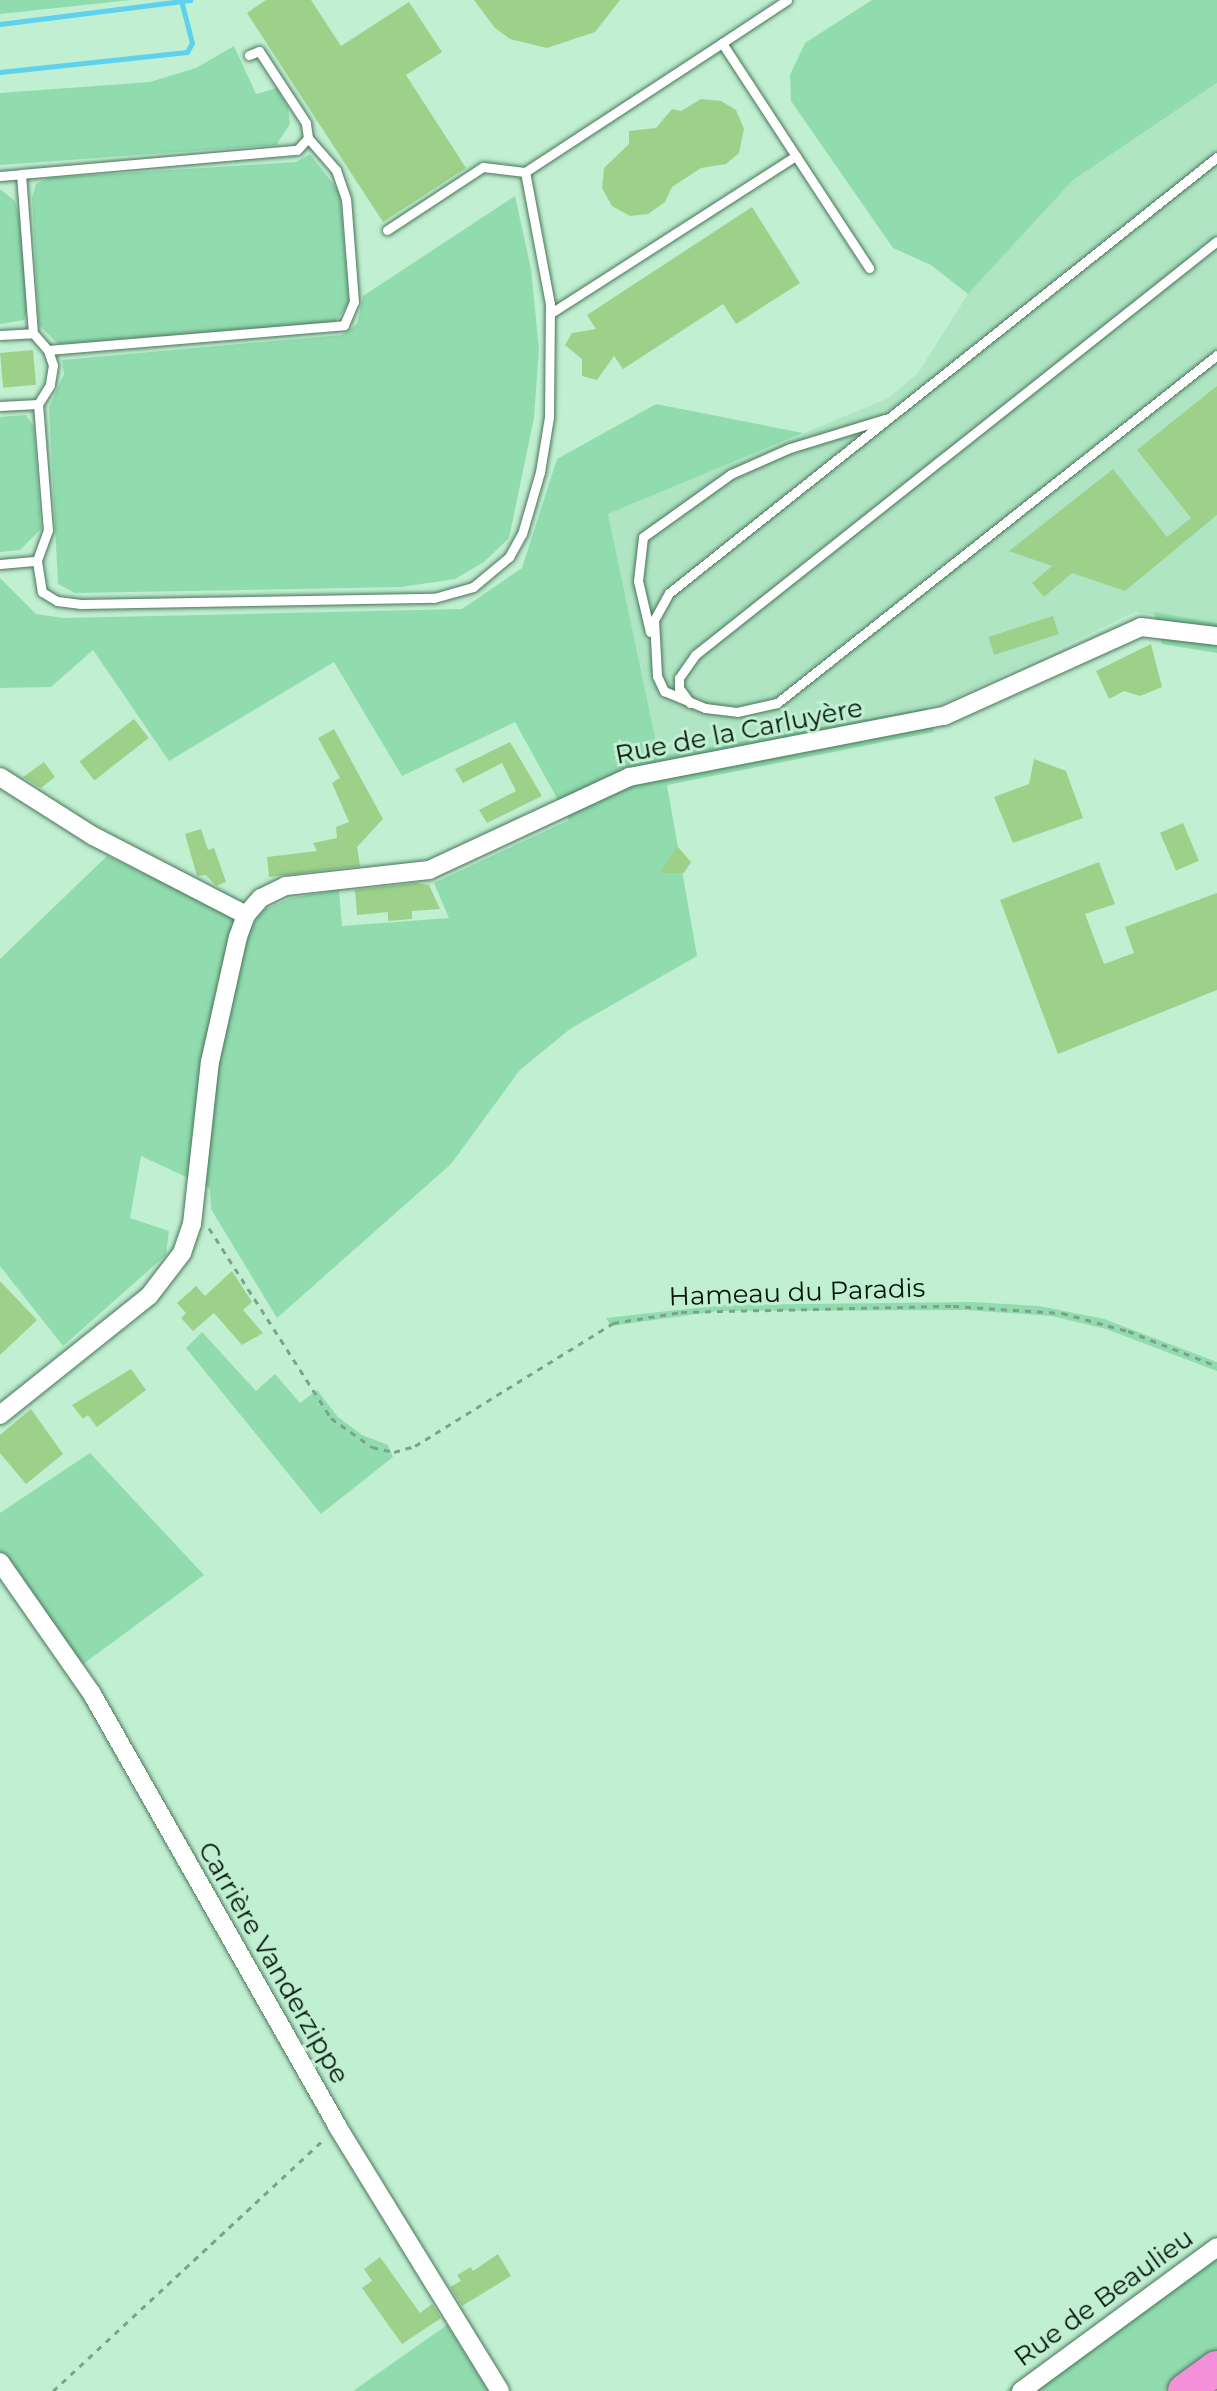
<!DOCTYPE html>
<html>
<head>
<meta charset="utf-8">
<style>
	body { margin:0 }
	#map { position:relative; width:1217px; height:2391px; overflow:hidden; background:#c0efd1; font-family:Montserrat,sans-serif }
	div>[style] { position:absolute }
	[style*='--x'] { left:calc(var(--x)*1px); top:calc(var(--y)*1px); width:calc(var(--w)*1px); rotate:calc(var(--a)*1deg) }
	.built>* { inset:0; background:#afe5c3 }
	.green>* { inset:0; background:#91dcaf }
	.stream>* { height:5px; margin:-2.5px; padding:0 2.5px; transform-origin:2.5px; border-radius:2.5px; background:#5ed1ee }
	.building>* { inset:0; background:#9dd18a; transform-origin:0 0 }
	.path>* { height:3px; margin-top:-1.5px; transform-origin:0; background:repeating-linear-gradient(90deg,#7da28b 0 6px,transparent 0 12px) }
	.roads { filter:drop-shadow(0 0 2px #4a755b) drop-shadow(0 0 2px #4a755b) }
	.lane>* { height:9px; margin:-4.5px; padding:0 4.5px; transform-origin:4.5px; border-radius:4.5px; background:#fff }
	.street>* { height:18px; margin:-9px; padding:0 9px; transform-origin:9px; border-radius:9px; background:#fff }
	.highway>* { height:34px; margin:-17px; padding:0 17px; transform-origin:17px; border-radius:17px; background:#f48fda }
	span { translate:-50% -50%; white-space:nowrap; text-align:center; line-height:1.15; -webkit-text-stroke:6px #c0efd1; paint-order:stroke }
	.street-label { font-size:26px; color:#04150b }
</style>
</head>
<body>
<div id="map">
	<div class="built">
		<div style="clip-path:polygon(1217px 83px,1217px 623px,1135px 612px,942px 704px,659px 756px,608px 514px,889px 398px,918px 373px,968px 294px,1073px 180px)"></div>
	</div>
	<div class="green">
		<div style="clip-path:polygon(0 0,131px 0,0 14px)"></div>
		<div style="clip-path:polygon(872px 0,1217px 0,1217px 83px,1073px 180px,968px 294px,931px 265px,893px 248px,791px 101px,790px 75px,805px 43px)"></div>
		<div style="clip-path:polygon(234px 46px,256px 94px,277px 88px,288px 108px,290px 124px,276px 145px,0 165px,0 93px,150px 82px,196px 68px)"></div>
		<div style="clip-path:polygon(310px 154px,340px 193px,349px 304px,334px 323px,58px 344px,39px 325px,32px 198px,36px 184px,48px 178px,296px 162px)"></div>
		<div style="clip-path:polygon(0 189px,15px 201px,20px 219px,27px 312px,24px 320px,0 324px)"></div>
		<div style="clip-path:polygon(515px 196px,531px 269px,539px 349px,534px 418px,509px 538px,484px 562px,455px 579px,401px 587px,75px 593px,58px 584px,49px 407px,64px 374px,62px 360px,341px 335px,357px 324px,363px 296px)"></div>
		<div style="clip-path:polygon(656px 404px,803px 433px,608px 514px,659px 756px,927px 708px,934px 732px,667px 785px,697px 956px,570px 1029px,520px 1070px,451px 1164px,277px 1318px,211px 1209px,210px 1188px,141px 1156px,130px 1218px,169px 1231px,166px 1255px,63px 1346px,0 1266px,0 959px,107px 856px,253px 926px,259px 912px,291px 898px,339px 890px,342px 926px,449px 918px,434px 883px,569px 820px,515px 722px,402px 776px,334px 662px,169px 761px,93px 650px,51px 687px,0 688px,0 578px,36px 614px,63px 618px,462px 609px,522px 568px,557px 459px)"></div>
		<div style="clip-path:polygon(26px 415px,34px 427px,41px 529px,20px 550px,0 552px,0 417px)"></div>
		<div style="clip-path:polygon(1154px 612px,1217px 623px,1217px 653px,1162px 644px)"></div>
		<div style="clip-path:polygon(972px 1302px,1039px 1306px,1104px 1319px,1217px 1362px,1217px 1371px,1106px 1329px,1052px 1316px,966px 1310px,718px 1311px,611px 1326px,606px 1318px,722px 1305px)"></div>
		<div style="clip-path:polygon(202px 1332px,256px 1391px,275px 1374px,300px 1403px,317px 1390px,338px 1417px,362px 1435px,388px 1445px,393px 1457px,321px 1514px,186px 1348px)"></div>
		<div style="clip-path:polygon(90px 1453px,204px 1575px,71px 1673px,0 1573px,0 1513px)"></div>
		<div style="clip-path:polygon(1217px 2236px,1217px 2355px,1164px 2391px,1005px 2391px)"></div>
		<div style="clip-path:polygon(447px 2325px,488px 2391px,353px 2391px)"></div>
	</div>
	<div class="stream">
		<div style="--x:0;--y:24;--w:192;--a:-7.2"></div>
		<div style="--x:0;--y:72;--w:188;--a:-6.1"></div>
		<div style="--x:187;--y:52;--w:10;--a:-61"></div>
		<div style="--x:192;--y:43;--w:40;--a:-104.4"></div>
	</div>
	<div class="building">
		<div style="clip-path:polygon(266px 0,311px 0,341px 46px,409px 2px,442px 52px,406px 75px,466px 168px,383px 222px,247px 13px)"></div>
		<div style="clip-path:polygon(474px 0,620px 0,595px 32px,547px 48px,510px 39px,495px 28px)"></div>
		<div style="clip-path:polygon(701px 99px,721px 101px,736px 110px,744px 129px,739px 153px,726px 164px,701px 168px,672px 187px,665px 202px,648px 214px,630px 216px,612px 206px,602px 188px,604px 168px,629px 144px,629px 131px,656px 128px,672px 109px,681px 111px)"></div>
		<div style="clip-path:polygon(752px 207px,800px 283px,736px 324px,723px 304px,623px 369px,614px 356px,597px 380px,582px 376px,582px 359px,565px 345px,572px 333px,596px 329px,587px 315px)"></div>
		<div style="left:33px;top:350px;width:35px;height:33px;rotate:85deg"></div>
		<div style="clip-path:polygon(1217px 386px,1217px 515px,1125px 591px,1072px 573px,1044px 597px,1032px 583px,1052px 566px,1009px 551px,1113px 469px,1167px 537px,1191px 518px,1137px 450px)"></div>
		<div style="left:1053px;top:616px;width:19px;height:68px;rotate:72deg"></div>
		<div style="clip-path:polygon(1151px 644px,1162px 687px,1140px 696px,1124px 691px,1109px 699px,1096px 671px)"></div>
		<div style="left:134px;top:719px;width:24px;height:69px;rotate:52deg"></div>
		<div style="clip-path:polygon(334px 729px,383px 819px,357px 847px,360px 866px,269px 877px,267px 857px,317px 851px,313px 843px,337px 838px,336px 827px,349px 822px,332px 783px,340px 778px,318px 738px)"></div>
		<div style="clip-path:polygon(510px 742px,542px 796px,487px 823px,479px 810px,516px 791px,502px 763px,463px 783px,455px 769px)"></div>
		<div style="clip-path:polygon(1034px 759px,1066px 771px,1083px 818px,1013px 843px,994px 797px,1029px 784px)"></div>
		<div style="clip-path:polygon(44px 762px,55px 777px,41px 788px,23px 777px)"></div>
		<div style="left:1183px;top:823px;width:41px;height:25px;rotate:67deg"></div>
		<div style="clip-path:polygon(201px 829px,208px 850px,214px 848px,226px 882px,216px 886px,206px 875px,197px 876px,185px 834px)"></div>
		<div style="clip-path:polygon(677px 846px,691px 862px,684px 873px,660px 873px)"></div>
		<div style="clip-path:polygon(1099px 862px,1115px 904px,1085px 914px,1104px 964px,1134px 953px,1125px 927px,1217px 893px,1217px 990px,1058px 1054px,1000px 900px)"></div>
		<div style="clip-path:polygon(416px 883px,429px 885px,440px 909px,412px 911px,412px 919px,388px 921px,388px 912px,357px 915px,355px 890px)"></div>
		<div style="clip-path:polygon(232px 1271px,252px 1302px,243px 1310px,263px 1333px,242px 1345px,214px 1313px,193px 1331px,181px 1318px,186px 1313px,177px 1303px,196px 1286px,205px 1296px)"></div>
		<div style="clip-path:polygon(0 1281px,37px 1320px,0 1355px)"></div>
		<div style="clip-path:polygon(131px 1369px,146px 1390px,97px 1427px,88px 1415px,83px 1419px,72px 1405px)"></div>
		<div style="clip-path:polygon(31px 1409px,63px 1454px,26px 1484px,0 1453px,0 1435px)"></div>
		<div style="clip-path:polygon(498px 2254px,511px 2276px,462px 2306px,450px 2287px,461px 2281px,457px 2275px,471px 2267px,473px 2271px)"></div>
		<div style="clip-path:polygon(380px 2257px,420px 2313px,432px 2304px,441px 2318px,402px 2344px,362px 2288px,372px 2281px,364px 2269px)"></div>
	</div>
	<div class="path">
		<div style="--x:209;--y:1228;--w:226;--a:57.3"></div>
		<div style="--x:331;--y:1418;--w:50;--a:35.3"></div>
		<div style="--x:372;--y:1447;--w:23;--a:13"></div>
		<div style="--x:394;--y:1452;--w:22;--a:-16"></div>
		<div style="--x:415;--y:1446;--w:233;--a:-31.8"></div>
		<div style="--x:613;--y:1323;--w:69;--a:-9.2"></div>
		<div style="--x:681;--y:1312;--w:272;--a:-1.3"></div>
		<div style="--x:953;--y:1306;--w:109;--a:3.7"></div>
		<div style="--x:1062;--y:1313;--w:68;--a:15.3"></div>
		<div style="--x:1128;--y:1331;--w:96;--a:21.5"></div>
		<div style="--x:53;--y:2391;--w:369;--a:-42.9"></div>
	</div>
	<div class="roads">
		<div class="lane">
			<div style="--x:787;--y:0;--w:78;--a:146.5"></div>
			<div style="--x:722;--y:43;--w:269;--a:56.8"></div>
			<div style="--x:1217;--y:157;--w:700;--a:141.49"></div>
			<div style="--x:669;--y:593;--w:31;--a:119"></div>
			<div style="--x:654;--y:620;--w:56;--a:86.9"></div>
			<div style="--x:657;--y:676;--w:17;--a:65"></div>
			<div style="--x:664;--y:691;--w:44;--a:22.5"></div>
			<div style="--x:705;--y:708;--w:32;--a:7"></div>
			<div style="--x:737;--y:712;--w:41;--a:-12.7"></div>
			<div style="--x:777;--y:703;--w:561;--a:-38.34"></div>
			<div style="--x:21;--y:174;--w:277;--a:-5"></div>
			<div style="--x:297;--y:150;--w:16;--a:-47"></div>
			<div style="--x:308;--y:138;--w:15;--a:-98"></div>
			<div style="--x:306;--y:123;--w:86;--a:-123.1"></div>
			<div style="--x:259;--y:51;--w:11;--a:158"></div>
			<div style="--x:0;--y:176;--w:21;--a:-5"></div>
			<div style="--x:21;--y:174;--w:159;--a:85.7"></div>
			<div style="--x:33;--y:333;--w:23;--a:49"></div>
			<div style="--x:48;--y:350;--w:16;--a:72"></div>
			<div style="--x:53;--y:365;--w:20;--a:99"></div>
			<div style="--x:50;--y:385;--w:22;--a:122"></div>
			<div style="--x:38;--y:404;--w:126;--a:85.5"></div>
			<div style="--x:48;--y:530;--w:33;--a:110"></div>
			<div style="--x:37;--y:561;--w:31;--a:81"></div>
			<div style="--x:42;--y:592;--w:17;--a:31"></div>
			<div style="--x:57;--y:601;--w:24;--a:7"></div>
			<div style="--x:81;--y:604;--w:353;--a:-1"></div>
			<div style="--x:434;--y:598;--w:41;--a:-15.8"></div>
			<div style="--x:473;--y:587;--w:47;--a:-39.8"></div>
			<div style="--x:509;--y:557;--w:26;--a:-61"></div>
			<div style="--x:522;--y:534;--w:65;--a:-73.8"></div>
			<div style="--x:540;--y:472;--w:56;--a:-80.7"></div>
			<div style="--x:549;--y:417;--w:113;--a:-89.5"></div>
			<div style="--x:550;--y:304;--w:134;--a:-100.7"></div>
			<div style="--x:525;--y:172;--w:235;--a:-33.2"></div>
			<div style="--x:387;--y:230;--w:115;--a:-33.3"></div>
			<div style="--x:483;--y:167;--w:42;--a:6.8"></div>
			<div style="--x:551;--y:313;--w:291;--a:-32.7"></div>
			<div style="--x:0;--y:335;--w:33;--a:-3"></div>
			<div style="--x:48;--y:350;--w:297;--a:-4.8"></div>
			<div style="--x:344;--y:325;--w:25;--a:-67"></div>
			<div style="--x:354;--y:302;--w:103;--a:-94.4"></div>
			<div style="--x:346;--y:199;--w:31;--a:-109"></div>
			<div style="--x:336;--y:170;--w:43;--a:-131.2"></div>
			<div style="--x:0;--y:406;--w:38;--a:-3"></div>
			<div style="--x:0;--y:564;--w:37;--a:-5"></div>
			<div style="--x:650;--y:632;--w:52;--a:-103.2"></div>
			<div style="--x:638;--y:581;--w:44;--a:-83.5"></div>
			<div style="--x:643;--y:537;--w:108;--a:-35.6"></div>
			<div style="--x:731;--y:474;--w:64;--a:-23.8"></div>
			<div style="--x:790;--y:448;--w:99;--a:-17"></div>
			<div style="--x:690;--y:703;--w:19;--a:-126"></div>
			<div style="--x:679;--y:688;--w:10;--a:-90"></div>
			<div style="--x:679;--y:678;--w:28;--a:-55"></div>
			<div style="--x:695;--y:655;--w:666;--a:-38.42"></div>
		</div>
		<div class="street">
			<div style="--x:0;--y:777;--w:110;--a:32.4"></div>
			<div style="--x:93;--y:836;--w:172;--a:27.3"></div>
			<div style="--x:0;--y:1415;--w:191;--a:-38.6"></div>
			<div style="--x:149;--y:1296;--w:54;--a:-52.5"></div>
			<div style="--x:182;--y:1253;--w:31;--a:-71"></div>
			<div style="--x:192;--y:1224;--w:163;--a:-83.7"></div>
			<div style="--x:210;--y:1062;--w:128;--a:-77.4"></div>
			<div style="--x:238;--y:937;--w:23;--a:-70"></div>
			<div style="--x:246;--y:915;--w:23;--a:-49"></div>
			<div style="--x:261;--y:898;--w:28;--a:-26"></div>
			<div style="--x:286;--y:886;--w:144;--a:-6.4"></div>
			<div style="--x:429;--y:870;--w:221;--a:-24.9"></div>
			<div style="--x:629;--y:777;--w:321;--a:-11"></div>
			<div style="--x:944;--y:716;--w:216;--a:-24.3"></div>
			<div style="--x:1141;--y:627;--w:77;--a:6.8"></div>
			<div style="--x:0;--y:1562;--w:161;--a:55.1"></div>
			<div style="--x:92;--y:1694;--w:497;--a:60.4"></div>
			<div style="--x:337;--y:2126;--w:311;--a:58.4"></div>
			<div style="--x:1021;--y:2391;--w:243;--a:-36.3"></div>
		</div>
		<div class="highway">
			<div style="--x:1185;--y:2391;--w:39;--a:-36"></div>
		</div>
	</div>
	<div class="street-label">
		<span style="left:739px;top:732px;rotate:-11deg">Rue de la Carluyère</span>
		<span style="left:797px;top:1293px;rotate:-2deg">Hameau du Paradis</span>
		<span style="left:273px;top:1963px;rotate:60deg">Carrière Vanderzippe</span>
		<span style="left:1104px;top:2298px;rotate:-36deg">Rue de Beaulieu</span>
	</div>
</div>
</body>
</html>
